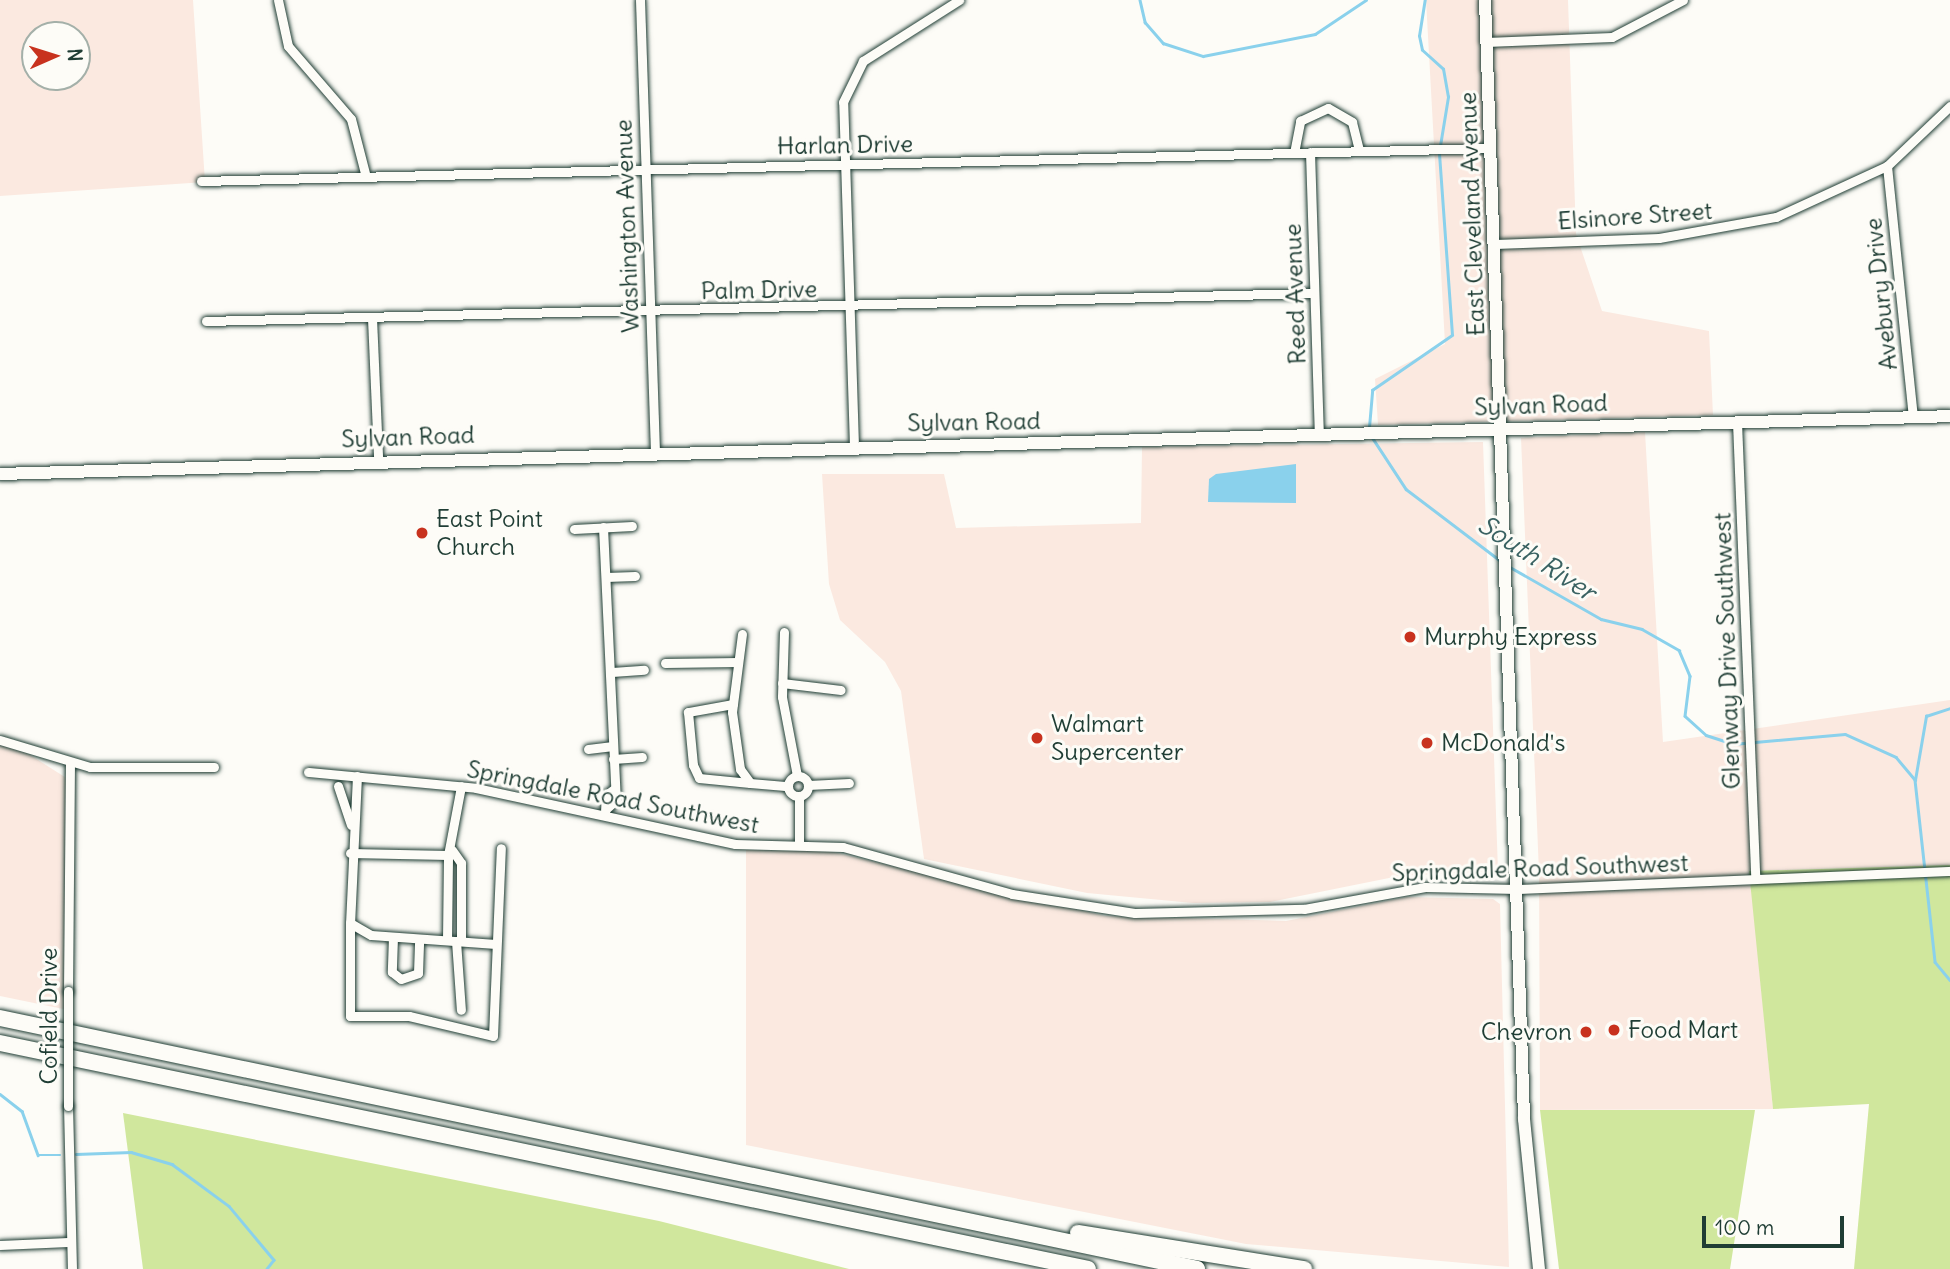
<!DOCTYPE html>
<html>
<head>
<meta charset="utf-8">
<style>
	body { margin:0 }
	#map { position:relative; width:1950px; height:1269px; overflow:hidden; background:#fdfcf7; font-family:Delius,sans-serif }
	div>[style] { position:absolute }
	[style*='--x'] { left:calc(var(--x)*1px); top:calc(var(--y)*1px); width:calc(var(--w)*1px); rotate:calc(var(--a)*1deg) }
	.built>* { inset:0; background:#fbe9e0 }
	.green>* { inset:0; background:#d0e79d }
	.water>* { inset:0; background:#8ad1ec }
	.stream>* { height:2.5px; margin:-1.25px; padding:0 1.25px; transform-origin:1.25px; border-radius:1.25px; background:#8ad1ec }
	.roads { filter:drop-shadow(0 0 2px #1f3d34) drop-shadow(0 0 2px #1f3d34) }
	.street>* { height:9px; margin:-4.5px; padding:0 4.5px; transform-origin:4.5px; border-radius:4.5px; background:#fdfcf7 }
	.street>.ring { margin:-4.5px; padding:0; box-sizing:content-box; background:none; border:9px solid #fdfcf7; border-radius:50% }
	.secondary>* { height:12px; margin:-6px; padding:0 6px; transform-origin:6px; border-radius:6px; background:#fdfcf7 }
	.highway>* { height:16px; margin:-8px; padding:0 8px; transform-origin:8px; border-radius:8px; background:#fdfcf7 }
	.bridges { filter:drop-shadow(0 0 2px #1f3d34) drop-shadow(0 0 2px #1f3d34) }
	.street-bridge>* { height:9px; margin:-4.5px; padding:0 4.5px; transform-origin:4.5px; border-radius:4.5px; background:#fdfcf7 }
	.dots>* { width:19px; height:19px; translate:-50% -50%; box-sizing:border-box; border:4px solid #fdfcf7; border-radius:50% }
	span { translate:-50% -50%; white-space:nowrap; text-align:center; line-height:1.15; -webkit-text-stroke:6px #fdfcf7; paint-order:stroke }
	.street-label { font-size:24px; color:#1f3d34 }
	.poi-label { font-size:24px; color:#1f3d34 }
	.left { translate:0 -50%; text-align:left }
	.right { translate:-100% -50%; text-align:right }
	.water-label { font-size:26px; color:#3a6262; font-style:italic }
	.north { position:absolute; left:21px; top:21px; width:70px; height:70px; box-sizing:border-box; background:#fdfcf7; border:2px solid #a4b0a9; border-radius:50%; rotate:87deg; font-size:19px; font-weight:700; line-height:28px; text-align:center; color:#1f3d34 }
	.north::after { content:''; display:block; margin:auto; width:24px; height:32px; background:#c8321e; clip-path:polygon(50% 0,100% 100%,50% 72%,0 100%) }
	.scale { position:absolute; left:1702px; top:1216px; width:142px; height:32px; box-sizing:border-box; border:4px solid #1f3d34; border-top:0; padding-left:9px; font-size:21px; line-height:24px; white-space:nowrap; color:#1f3d34; -webkit-text-stroke:5px #fdfcf7; paint-order:stroke }
</style>
</head>
<body>
<div id="map">
	<div class="built">
		<div style="clip-path:polygon(evenodd,0 0,193px 0,205px 182px,0 196px,0 0,35px 35px,77px 35px,77px 77px,35px 77px,35px 35px)"></div>
		<div style="clip-path:polygon(1426px 0,1568px 0,1576px 234px,1602px 311px,1709px 331px,1713px 415px,1378px 425px,1375px 379px,1445px 344px)"></div>
		<div style="clip-path:polygon(1645px 432px,1663px 742px,1950px 700px,1950px 865px,1750px 871px,1773px 1109px,1540px 1110px,1539px 873px,1521px 438px)"></div>
		<div style="clip-path:polygon(1483px 442px,1498px 871px,1399px 876px,1270px 902px,1193px 903px,1087px 893px,924px 859px,901px 691px,885px 662px,840px 620px,829px 584px,822px 474px,944px 474px,956px 528px,1141px 523px,1142px 447px)"></div>
		<div style="clip-path:polygon(0 743px,16px 746px,68px 779px,68px 1010px,0 996px)"></div>
		<div style="clip-path:polygon(746px 850px,828px 851px,1105px 916px,1286px 921px,1407px 897px,1493px 899px,1500px 904px,1509px 1267px,1246px 1244px,746px 1145px)"></div>
	</div>
	<div class="green">
		<div style="clip-path:polygon(1950px 865px,1950px 1269px,1854px 1269px,1869px 1104px,1773px 1109px,1749px 871px)"></div>
		<div style="clip-path:polygon(1540px 1110px,1755px 1110px,1730px 1269px,1559px 1269px)"></div>
		<div style="clip-path:polygon(123px 1113px,659px 1221px,849px 1269px,143px 1269px)"></div>
	</div>
	<div class="water">
		<div style="clip-path:polygon(1296px 464px,1296px 503px,1208px 502px,1209px 479px,1216px 474px)"></div>
	</div>
	<div class="stream">
		<div style="--x:1140;--y:0;--w:23;--a:77"></div>
		<div style="--x:1145;--y:22;--w:28;--a:49"></div>
		<div style="--x:1163;--y:43;--w:42;--a:18"></div>
		<div style="--x:1203;--y:56;--w:114;--a:-11.1"></div>
		<div style="--x:1315;--y:34;--w:61;--a:-33.7"></div>
		<div style="--x:1369;--y:427;--w:37;--a:-85"></div>
		<div style="--x:1372;--y:390;--w:97;--a:-34.5"></div>
		<div style="--x:1452;--y:335;--w:183;--a:-94.1"></div>
		<div style="--x:1439;--y:152;--w:56;--a:-80.7"></div>
		<div style="--x:1448;--y:97;--w:28;--a:-100"></div>
		<div style="--x:1443;--y:69;--w:28;--a:-138"></div>
		<div style="--x:1422;--y:50;--w:14;--a:-102"></div>
		<div style="--x:1419;--y:36;--w:36;--a:-81"></div>
		<div style="--x:1372;--y:437;--w:62;--a:56.8"></div>
		<div style="--x:1406;--y:489;--w:119;--a:37.2"></div>
		<div style="--x:1510;--y:567;--w:105;--a:29.7"></div>
		<div style="--x:1601;--y:619;--w:42;--a:13.7"></div>
		<div style="--x:1642;--y:629;--w:43;--a:29.6"></div>
		<div style="--x:1679;--y:650;--w:28;--a:67"></div>
		<div style="--x:1690;--y:676;--w:40;--a:97.1"></div>
		<div style="--x:1685;--y:716;--w:28;--a:42"></div>
		<div style="--x:1706;--y:735;--w:28;--a:18"></div>
		<div style="--x:1733;--y:744;--w:112;--a:-5.1"></div>
		<div style="--x:1845;--y:734;--w:56;--a:24.3"></div>
		<div style="--x:1896;--y:757;--w:30;--a:50"></div>
		<div style="--x:1915;--y:780;--w:183;--a:83.7"></div>
		<div style="--x:1935;--y:962;--w:23;--a:50"></div>
		<div style="--x:1915;--y:780;--w:65;--a:-80.2"></div>
		<div style="--x:1926;--y:716;--w:25;--a:-18"></div>
		<div style="--x:0;--y:1094;--w:28;--a:38"></div>
		<div style="--x:22;--y:1111;--w:47;--a:70"></div>
		<div style="--x:38;--y:1155;--w:22;--a:0"></div>
		<div style="--x:76;--y:1154;--w:55;--a:-2.1"></div>
		<div style="--x:131;--y:1152;--w:43;--a:16.3"></div>
		<div style="--x:172;--y:1164;--w:71;--a:36.4"></div>
		<div style="--x:229;--y:1206;--w:70;--a:50.2"></div>
		<div style="--x:274;--y:1260;--w:11;--a:128"></div>
	</div>
	<div class="roads">
		<div class="street">
			<div style="--x:278;--y:0;--w:47;--a:77.7"></div>
			<div style="--x:288;--y:46;--w:96;--a:49.2"></div>
			<div style="--x:351;--y:119;--w:60;--a:75.5"></div>
			<div style="--x:640;--y:0;--w:451;--a:88.1"></div>
			<div style="--x:1486;--y:42;--w:126;--a:-2.3"></div>
			<div style="--x:1612;--y:37;--w:80;--a:-27.5"></div>
			<div style="--x:1310;--y:152;--w:282;--a:88.2"></div>
			<div style="--x:1294;--y:153;--w:33;--a:-79"></div>
			<div style="--x:1300;--y:121;--w:31;--a:-25"></div>
			<div style="--x:1328;--y:108;--w:28;--a:30"></div>
			<div style="--x:1352;--y:122;--w:30;--a:76"></div>
			<div style="--x:1887;--y:166;--w:252;--a:84.1"></div>
			<div style="--x:201;--y:181;--w:1289;--a:-1.47"></div>
			<div style="--x:1495;--y:244;--w:164;--a:-2.1"></div>
			<div style="--x:1659;--y:238;--w:119;--a:-10.2"></div>
			<div style="--x:1776;--y:217;--w:122;--a:-24.7"></div>
			<div style="--x:1887;--y:166;--w:87;--a:-43.6"></div>
			<div style="--x:372;--y:318;--w:140;--a:87.5"></div>
			<div style="--x:206;--y:321;--w:1108;--a:-1.45"></div>
			<div style="--x:1737;--y:422;--w:456;--a:87.7"></div>
			<div style="--x:854;--y:446;--w:344;--a:-91.8"></div>
			<div style="--x:843;--y:102;--w:46;--a:-64"></div>
			<div style="--x:863;--y:61;--w:114;--a:-32.4"></div>
			<div style="--x:603;--y:527;--w:273;--a:87.3"></div>
			<div style="--x:616;--y:800;--w:13;--a:138"></div>
			<div style="--x:574;--y:529;--w:58;--a:-3"></div>
			<div style="--x:606;--y:577;--w:29;--a:-2"></div>
			<div style="--x:784;--y:632;--w:65;--a:91.8"></div>
			<div style="--x:782;--y:697;--w:80;--a:79.2"></div>
			<div style="--x:742;--y:634;--w:79;--a:97.3"></div>
			<div style="--x:732;--y:712;--w:58;--a:82"></div>
			<div style="--x:740;--y:769;--w:17;--a:54"></div>
			<div style="--x:750;--y:783;--w:38;--a:5"></div>
			<div style="--x:665;--y:663;--w:73;--a:-0.8"></div>
			<div style="--x:612;--y:672;--w:32;--a:-4"></div>
			<div style="--x:782;--y:683;--w:59;--a:6.8"></div>
			<div style="--x:733;--y:704;--w:46;--a:169.9"></div>
			<div style="--x:688;--y:712;--w:53;--a:84.6"></div>
			<div style="--x:693;--y:765;--w:14;--a:65"></div>
			<div style="--x:699;--y:778;--w:51;--a:5.6"></div>
			<div style="--x:0;--y:740;--w:94;--a:16.7"></div>
			<div style="--x:90;--y:767;--w:124;--a:0"></div>
			<div style="--x:588;--y:749;--w:25;--a:-7"></div>
			<div style="--x:613;--y:759;--w:29;--a:-4"></div>
			<div style="--x:308;--y:772;--w:169;--a:5.4"></div>
			<div style="--x:476;--y:788;--w:265;--a:12.2"></div>
			<div style="--x:735;--y:844;--w:108;--a:1.6"></div>
			<div style="--x:843;--y:847;--w:175;--a:15.5"></div>
			<div style="--x:1012;--y:894;--w:124;--a:8.8"></div>
			<div style="--x:1135;--y:913;--w:169;--a:-1.4"></div>
			<div style="--x:1304;--y:909;--w:123;--a:-10.3"></div>
			<div style="--x:1425;--y:887;--w:92;--a:1.2"></div>
			<div style="--x:1517;--y:889;--w:433;--a:-2.4"></div>
			<div style="--x:357;--y:776;--w:147;--a:92.7"></div>
			<div style="--x:350;--y:923;--w:24;--a:30"></div>
			<div style="--x:371;--y:935;--w:125;--a:4.1"></div>
			<div class="ring" style="left:788px;top:776px;width:11px;height:11px"></div>
			<div style="--x:808;--y:785;--w:41;--a:-2.8"></div>
			<div style="--x:338;--y:786;--w:41;--a:71.6"></div>
			<div style="--x:605;--y:812;--w:17;--a:-87"></div>
			<div style="--x:606;--y:795;--w:9;--a:-36"></div>
			<div style="--x:799;--y:845;--w:49;--a:-90"></div>
			<div style="--x:452;--y:850;--w:16;--a:55"></div>
			<div style="--x:461;--y:863;--w:78;--a:90"></div>
			<div style="--x:350;--y:853;--w:98;--a:1.2"></div>
			<div style="--x:350;--y:923;--w:93;--a:90"></div>
			<div style="--x:350;--y:1016;--w:59;--a:0"></div>
			<div style="--x:409;--y:1016;--w:86;--a:13.4"></div>
			<div style="--x:493;--y:1036;--w:188;--a:-87.6"></div>
			<div style="--x:393;--y:937;--w:35;--a:92"></div>
			<div style="--x:392;--y:972;--w:11;--a:38"></div>
			<div style="--x:401;--y:979;--w:18;--a:-19"></div>
			<div style="--x:418;--y:973;--w:33;--a:-88"></div>
			<div style="--x:447;--y:940;--w:85;--a:-89.3"></div>
			<div style="--x:448;--y:855;--w:70;--a:-79.3"></div>
			<div style="--x:456;--y:941;--w:69;--a:85.9"></div>
			<div style="--x:68;--y:991;--w:227;--a:-89.5"></div>
			<div style="--x:68;--y:1106;--w:163;--a:88.6"></div>
			<div style="--x:0;--y:1245;--w:68;--a:-2.5"></div>
		</div>
		<div class="secondary">
			<div style="--x:1485;--y:0;--w:1120;--a:88"></div>
			<div style="--x:1524;--y:1119;--w:151;--a:84.3"></div>
			<div style="--x:0;--y:474;--w:1951;--a:-1.7"></div>
		</div>
		<div class="highway">
			<div style="--x:0;--y:1018;--w:1223;--a:11.84"></div>
			<div style="--x:0;--y:1043;--w:1111;--a:11.73"></div>
			<div style="--x:1078;--y:1233;--w:229;--a:9.1"></div>
		</div>
	</div>
	<div class="bridges">
		<div class="street-bridge">
			<div style="--x:68;--y:991;--w:115;--a:90"></div>
		</div>
	</div>
	<div class="dots">
		<div style="left:422px;top:533px;background:#c8321e"></div>
		<div style="left:1410px;top:637px;background:#c8321e"></div>
		<div style="left:1037px;top:738px;background:#c8321e"></div>
		<div style="left:1427px;top:743px;background:#c8321e"></div>
		<div style="left:1614px;top:1030px;background:#c8321e"></div>
		<div style="left:1586px;top:1032px;background:#c8321e"></div>
	</div>
	<div class="street-label">
		<span style="left:845px;top:145px;rotate:-1deg">Harlan Drive</span>
		<span style="left:1472px;top:214px;rotate:-92deg">East Cleveland Avenue</span>
		<span style="left:1635px;top:216px;rotate:-4deg">Elsinore Street</span>
		<span style="left:627px;top:226px;rotate:-92deg">Washington Avenue</span>
		<span style="left:759px;top:290px;rotate:-1deg">Palm Drive</span>
		<span style="left:1295px;top:294px;rotate:-92deg">Reed Avenue</span>
		<span style="left:1881px;top:294px;rotate:-96deg">Avebury Drive</span>
		<span style="left:1541px;top:405px;rotate:-2deg">Sylvan Road</span>
		<span style="left:974px;top:422px;rotate:-1deg">Sylvan Road</span>
		<span style="left:408px;top:437px;rotate:-2deg">Sylvan Road</span>
		<span style="left:1727px;top:651px;rotate:-92deg">Glenway Drive Southwest</span>
		<span style="left:613px;top:797px;rotate:11deg">Springdale Road Southwest</span>
		<span style="left:1540px;top:868px;rotate:-2deg">Springdale Road Southwest</span>
		<span style="left:49px;top:1016px;rotate:-90deg">Cofield Drive</span>
	</div>
	<div class="poi-label">
		<span class="left" style="left:436px;top:533px">East Point<br>Church</span>
		<span class="left" style="left:1424px;top:637px">Murphy Express</span>
		<span class="left" style="left:1051px;top:738px">Walmart<br>Supercenter</span>
		<span class="left" style="left:1441px;top:743px">McDonald's</span>
		<span class="left" style="left:1628px;top:1030px">Food Mart</span>
		<span class="right" style="left:1572px;top:1032px">Chevron</span>
	</div>
	<div class="water-label">
		<span style="left:1537px;top:558px;rotate:33deg">South River</span>
	</div>
	<div class="north">N</div>
	<div class="scale">100 m</div>
</div>
</body>
</html>
